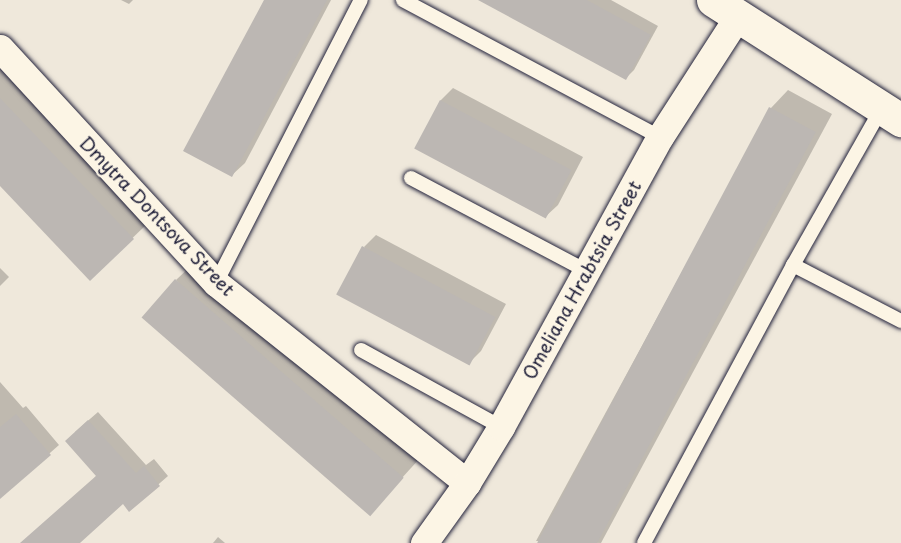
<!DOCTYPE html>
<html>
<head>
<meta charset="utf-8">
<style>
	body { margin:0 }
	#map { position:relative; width:901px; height:543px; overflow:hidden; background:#efe8db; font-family:"Playpen Sans",sans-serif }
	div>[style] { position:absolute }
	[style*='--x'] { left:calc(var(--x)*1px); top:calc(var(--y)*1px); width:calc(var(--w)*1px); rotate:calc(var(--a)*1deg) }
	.shadow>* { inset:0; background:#0003 }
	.building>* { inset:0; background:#bcb7b3; transform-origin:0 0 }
	.roads { filter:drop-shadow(0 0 2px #22223b) drop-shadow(0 0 2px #22223b) }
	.service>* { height:14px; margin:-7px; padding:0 7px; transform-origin:7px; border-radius:7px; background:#fcf5e5 }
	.minor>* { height:27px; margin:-13.5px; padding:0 13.5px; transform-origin:13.5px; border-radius:13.5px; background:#fcf5e5 }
	.tertiary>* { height:33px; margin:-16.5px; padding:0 16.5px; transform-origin:16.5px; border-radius:16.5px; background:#fcf5e5 }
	span { translate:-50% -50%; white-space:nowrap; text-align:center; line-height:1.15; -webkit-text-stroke:4.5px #fcf5e5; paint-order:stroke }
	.street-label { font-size:18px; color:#22223b }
</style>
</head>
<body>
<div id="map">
	<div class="shadow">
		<div style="clip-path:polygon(121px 0,133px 0,129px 4px)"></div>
		<div style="clip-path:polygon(265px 0,331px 0,245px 163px,232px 175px)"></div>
		<div style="clip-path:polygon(481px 0,611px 0,658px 26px,634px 70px,626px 78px)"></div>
		<div style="clip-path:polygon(0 68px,148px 223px,90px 279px,0 184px)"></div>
		<div style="clip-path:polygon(453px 88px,583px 157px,558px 205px,545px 217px,416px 148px,441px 100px)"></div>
		<div style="clip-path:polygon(788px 90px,832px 114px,601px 543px,536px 541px,771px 108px)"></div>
		<div style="clip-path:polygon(376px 235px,506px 304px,481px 351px,468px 364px,364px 247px)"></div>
		<div style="clip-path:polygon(194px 263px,421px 457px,371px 512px,176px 280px)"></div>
		<div style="clip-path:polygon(0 268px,9px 277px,0 286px)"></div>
		<div style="clip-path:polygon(0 382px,23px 408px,26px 406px,59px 445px,0 497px)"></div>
		<div style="clip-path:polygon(98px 412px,146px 465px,154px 459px,168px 476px,129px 510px,123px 502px,77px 543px,40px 543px,97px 475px,75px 432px)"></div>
		<div style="clip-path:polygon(218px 537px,225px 543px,213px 543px)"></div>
	</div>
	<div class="building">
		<div style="clip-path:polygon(264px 0,327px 0,232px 177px,183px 151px)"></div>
		<div style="clip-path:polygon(478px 0,587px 0,651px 35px,626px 80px)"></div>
		<div style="clip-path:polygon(0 98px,134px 239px,90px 281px,0 186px)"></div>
		<div style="left:440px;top:100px;width:149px;height:55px;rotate:28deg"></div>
		<div style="left:769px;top:107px;width:53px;height:496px;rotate:28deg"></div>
		<div style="left:362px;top:246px;width:151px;height:55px;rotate:28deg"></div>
		<div style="left:175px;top:279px;width:303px;height:51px;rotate:41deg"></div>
		<div style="clip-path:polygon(16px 414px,51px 455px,0 499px,0 427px)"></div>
		<div style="clip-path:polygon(88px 420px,136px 473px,144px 466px,160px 486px,129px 512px,123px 504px,80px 543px,20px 543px,96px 476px,65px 441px)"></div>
	</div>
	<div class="roads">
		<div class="service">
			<div style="--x:403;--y:0;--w:291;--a:28.1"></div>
			<div style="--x:411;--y:178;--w:199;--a:27.9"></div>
			<div style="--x:793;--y:265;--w:180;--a:-60.5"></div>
			<div style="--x:216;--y:283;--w:318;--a:-62.9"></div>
			<div style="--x:361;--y:350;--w:160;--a:28.8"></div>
			<div style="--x:644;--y:543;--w:315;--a:-61.8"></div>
			<div style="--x:793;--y:265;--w:122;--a:27.4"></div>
		</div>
		<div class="minor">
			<div style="--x:0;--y:48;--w:319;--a:47.4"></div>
			<div style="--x:216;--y:283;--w:321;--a:38.5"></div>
			<div style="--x:424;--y:543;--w:74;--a:-54.4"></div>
			<div style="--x:467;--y:483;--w:66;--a:-58.7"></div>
			<div style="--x:501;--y:427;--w:331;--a:-61.3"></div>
			<div style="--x:660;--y:137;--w:144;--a:-57.2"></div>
		</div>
		<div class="tertiary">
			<div style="--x:713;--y:0;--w:223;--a:32.6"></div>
		</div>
	</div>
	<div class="street-label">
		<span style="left:157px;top:216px;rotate:46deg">Dmytra Dontsova Street</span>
		<span style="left:582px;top:280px;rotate:-61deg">Omeliana Hrabtsia Street</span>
	</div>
</div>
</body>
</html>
